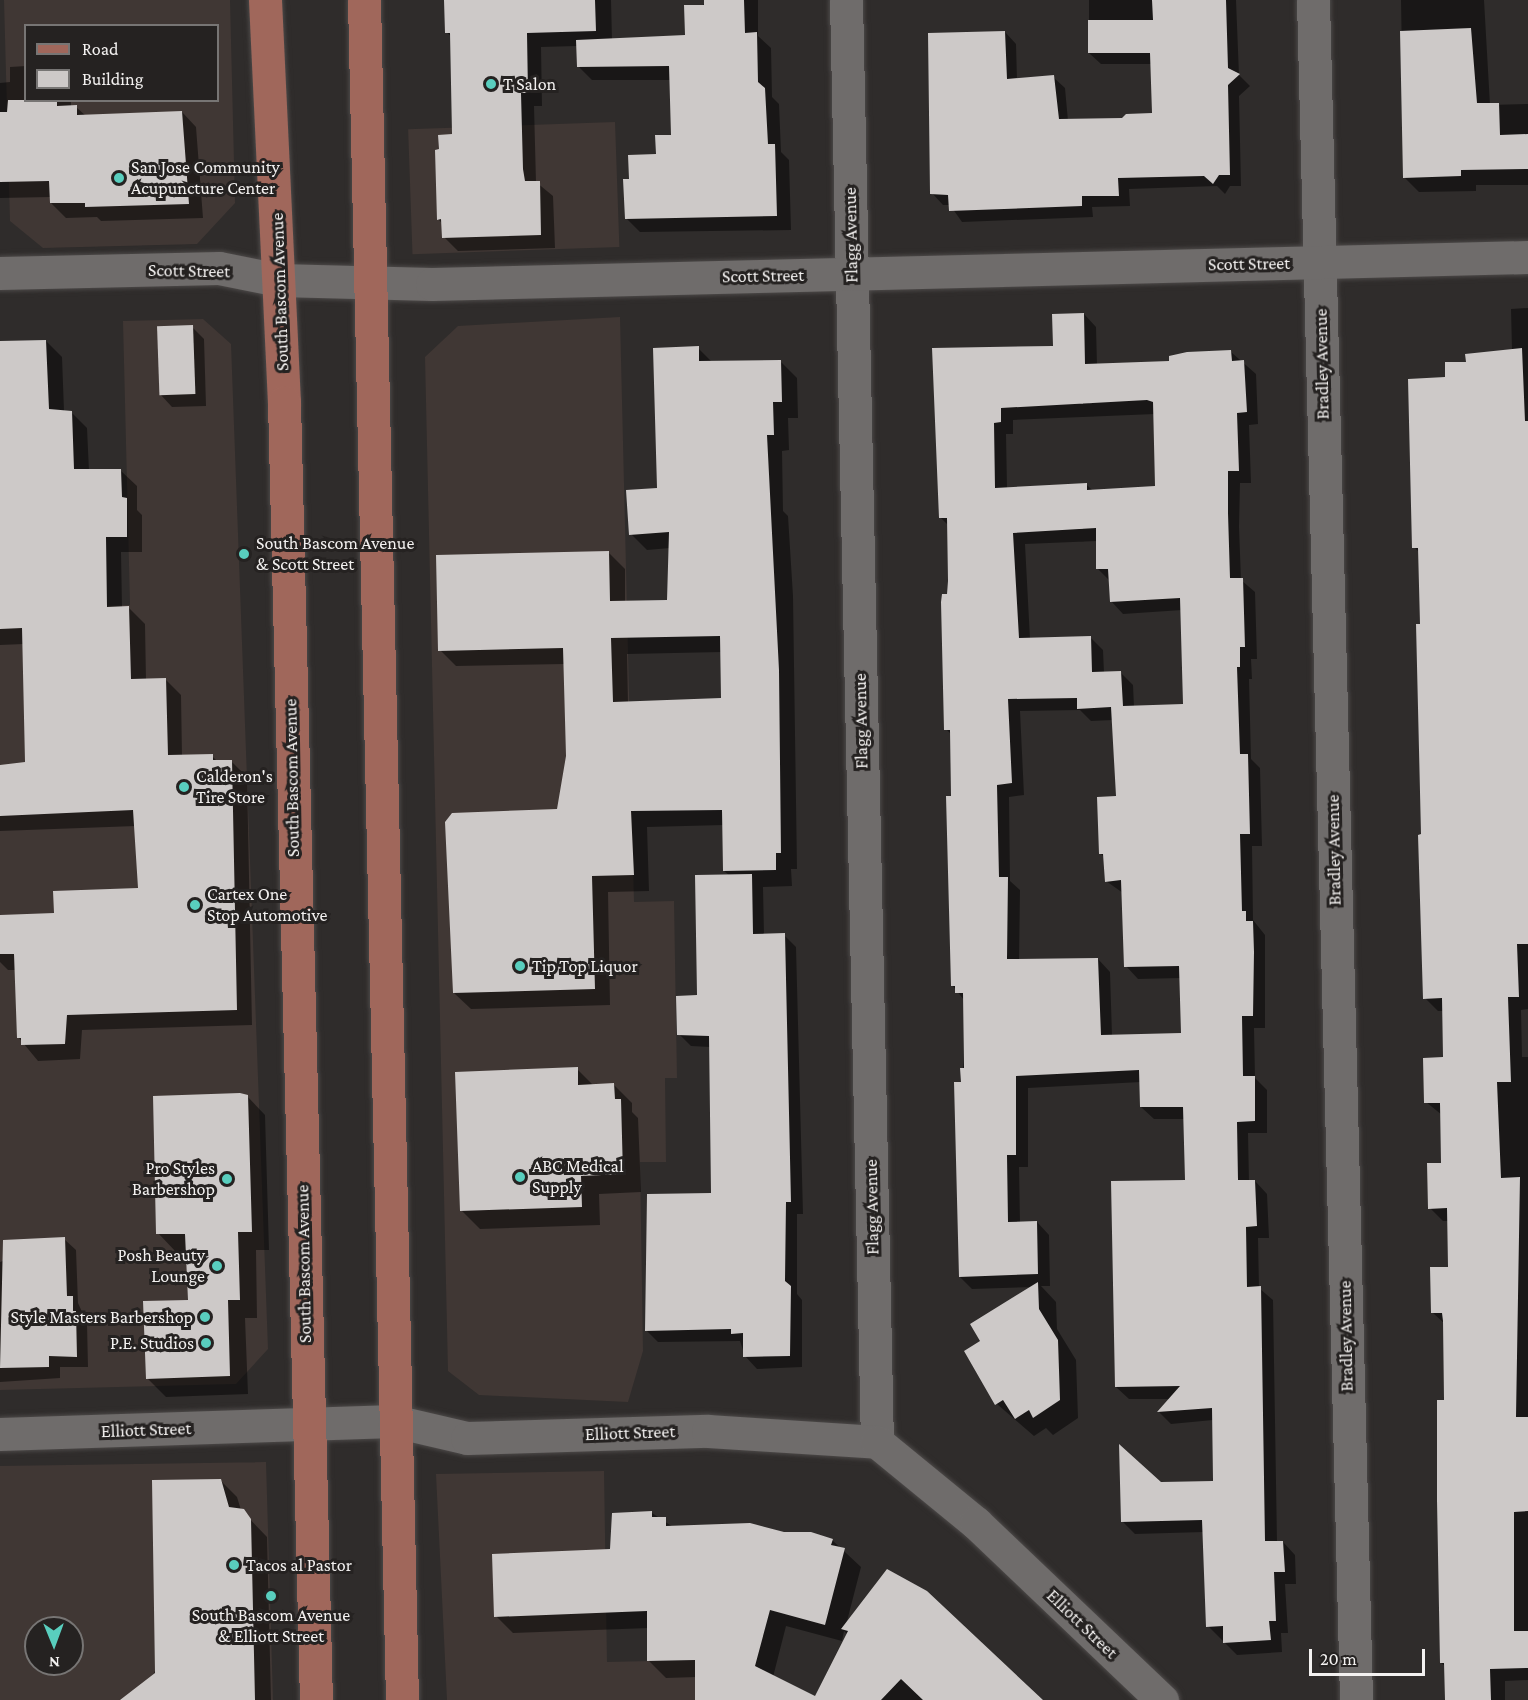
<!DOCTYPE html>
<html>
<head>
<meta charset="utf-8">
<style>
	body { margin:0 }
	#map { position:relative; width:1528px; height:1700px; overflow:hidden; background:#2f2c2b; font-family:"Crimson Pro",serif }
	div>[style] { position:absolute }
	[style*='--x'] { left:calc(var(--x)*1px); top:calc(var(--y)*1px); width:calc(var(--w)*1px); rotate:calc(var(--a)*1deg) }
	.built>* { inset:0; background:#403734; transform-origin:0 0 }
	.shadow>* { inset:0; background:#0007 }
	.building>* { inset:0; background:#cdc9c8; transform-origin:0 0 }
	.roads { filter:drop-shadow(0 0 2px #4c4948) drop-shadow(0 0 2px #4c4948) }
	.street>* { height:33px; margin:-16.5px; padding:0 16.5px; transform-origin:16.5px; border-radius:16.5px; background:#6f6c6b }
	.primary>* { height:33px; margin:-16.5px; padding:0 16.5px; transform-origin:16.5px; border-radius:16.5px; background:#a0675b }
	.dots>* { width:16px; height:16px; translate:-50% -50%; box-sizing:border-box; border:3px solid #252221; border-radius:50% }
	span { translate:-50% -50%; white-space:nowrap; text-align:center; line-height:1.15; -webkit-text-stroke:6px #252221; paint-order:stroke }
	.poi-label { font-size:18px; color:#f3f1f0 }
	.left { translate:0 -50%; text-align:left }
	.right { translate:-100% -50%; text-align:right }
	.street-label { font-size:18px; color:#f3f1f0 }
	.legend { position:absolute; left:24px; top:24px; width:195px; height:78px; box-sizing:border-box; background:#252221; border:2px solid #777574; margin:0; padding:8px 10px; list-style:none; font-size:18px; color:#f3f1f0 }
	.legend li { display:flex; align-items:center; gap:12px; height:30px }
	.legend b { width:30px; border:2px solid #777574 }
	.north { position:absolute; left:24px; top:1616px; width:60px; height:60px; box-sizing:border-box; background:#252221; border:2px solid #777574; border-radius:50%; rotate:179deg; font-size:16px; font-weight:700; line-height:24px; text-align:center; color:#f3f1f0 }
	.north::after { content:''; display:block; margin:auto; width:21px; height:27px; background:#59cebe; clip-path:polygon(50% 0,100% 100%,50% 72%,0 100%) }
	.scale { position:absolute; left:1309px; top:1649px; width:116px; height:27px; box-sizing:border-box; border:3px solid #f3f1f0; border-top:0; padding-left:8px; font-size:18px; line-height:21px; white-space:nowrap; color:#f3f1f0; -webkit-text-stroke:4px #252221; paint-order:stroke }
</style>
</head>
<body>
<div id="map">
	<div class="built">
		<div style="clip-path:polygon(evenodd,4px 0,230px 0,235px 203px,197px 244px,43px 248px,10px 221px,4px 0,26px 26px,218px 26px,218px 100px,26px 100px,26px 26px)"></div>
		<div style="left:615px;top:122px;width:125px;height:207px;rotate:88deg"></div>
		<div style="clip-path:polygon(620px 317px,634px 902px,674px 901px,677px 1078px,665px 1078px,666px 1162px,640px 1162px,643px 1351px,628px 1402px,479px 1395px,448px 1371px,425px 357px,458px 326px)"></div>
		<div style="clip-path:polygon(203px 319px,231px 344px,268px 1349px,236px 1384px,0 1390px,0 609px,130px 605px,123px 321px)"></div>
		<div style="clip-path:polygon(evenodd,266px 1462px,273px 1700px,0 1700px,0 1466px,266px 1462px,36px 1628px,72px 1628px,72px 1664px,36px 1664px,36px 1628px)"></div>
		<div style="clip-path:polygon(604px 1471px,607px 1662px,695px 1660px,695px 1700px,447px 1700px,436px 1474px)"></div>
	</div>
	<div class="shadow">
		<div style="clip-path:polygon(445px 0,611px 0,612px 40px,686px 36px,706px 0,758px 0,758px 36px,771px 48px,772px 97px,779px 104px,781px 152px,789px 160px,791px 230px,640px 232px,626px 218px,631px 181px,673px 136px,671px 80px,592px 80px,578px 66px,577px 46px,541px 47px,542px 106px,534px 106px,536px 182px,553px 196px,555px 248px,458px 251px,444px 237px,443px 224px,438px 219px,441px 151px,453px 136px,452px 37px,446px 32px)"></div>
		<div style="clip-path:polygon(1089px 0,1236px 0,1239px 75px,1250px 86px,1239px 96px,1241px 186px,1230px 186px,1225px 194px,1217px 186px,1129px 189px,1130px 206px,1092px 207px,1093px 217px,962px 222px,950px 205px,943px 205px,932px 193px,1005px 32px,1016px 44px,1017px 80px,1053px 77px,1065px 88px,1068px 121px,1123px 120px,1154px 114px,1152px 64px,1101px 64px,1089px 53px)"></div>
		<div style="clip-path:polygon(1401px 0,1484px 0,1490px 105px,1528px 104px,1528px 185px,1476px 185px,1476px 191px,1419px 192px,1404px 177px)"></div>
		<div style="clip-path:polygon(26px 66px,26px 100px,71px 100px,71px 107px,76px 107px,86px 116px,182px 112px,196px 127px,203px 218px,101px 221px,97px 217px,66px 218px,51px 203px,51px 197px,0 198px,0 83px,10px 82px,10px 67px)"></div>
		<div style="clip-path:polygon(1528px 308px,1528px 1009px,1521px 1010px,1522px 1057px,1528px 1057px,1528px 1680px,1505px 1681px,1505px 1700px,1446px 1700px,1445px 1666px,1441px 1663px,1445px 1324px,1433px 1313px,1449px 1268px,1448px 1221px,1443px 1221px,1430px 1208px,1442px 1164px,1442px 1115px,1426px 1102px,1444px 1059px,1443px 1011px,1438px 1011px,1425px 998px,1420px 553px,1414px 547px,1447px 379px,1467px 364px,1512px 350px,1511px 309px)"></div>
		<div style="clip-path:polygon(evenodd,1084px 314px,1096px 327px,1097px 365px,1170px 362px,1231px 352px,1256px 374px,1258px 424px,1249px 425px,1251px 483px,1240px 483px,1239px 527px,1241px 580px,1255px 592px,1257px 659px,1251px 659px,1252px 679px,1249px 679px,1251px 759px,1260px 768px,1262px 846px,1252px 846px,1253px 920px,1265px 935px,1265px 1028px,1254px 1028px,1255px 1078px,1267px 1090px,1267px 1133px,1248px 1133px,1249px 1182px,1255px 1181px,1267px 1194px,1269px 1238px,1258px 1238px,1259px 1288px,1273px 1300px,1277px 1542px,1283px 1542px,1295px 1555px,1296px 1584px,1285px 1584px,1288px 1633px,1281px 1633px,1282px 1652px,1237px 1655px,1208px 1626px,1204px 1532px,1135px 1534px,1123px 1522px,1161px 1484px,1214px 1482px,1213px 1420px,1171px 1424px,1159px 1412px,1171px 1399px,1129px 1399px,1116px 1387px,1186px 1181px,1185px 1119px,1154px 1119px,1141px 1107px,1141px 1082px,1028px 1088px,1028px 1167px,1019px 1167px,1020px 1223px,1037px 1222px,1049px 1235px,1050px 1286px,1041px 1286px,1056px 1302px,1057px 1329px,1076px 1360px,1078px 1418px,1053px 1435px,1046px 1428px,1034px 1436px,997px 1404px,982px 1341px,1034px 1287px,972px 1289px,960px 1277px,964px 1000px,952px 985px,952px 735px,946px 729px,949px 526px,940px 517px,934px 350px,1054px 348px,1084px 314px,1155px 414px,1157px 488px,1093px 491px,1086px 484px,1007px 488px,1006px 434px,1013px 434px,1013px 420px,1155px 414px,1084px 314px,1097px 541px,1098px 569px,1110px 581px,1111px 601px,1123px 614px,1182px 610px,1185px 705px,1134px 707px,1133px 685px,1121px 673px,1104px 673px,1103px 650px,1090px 637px,1030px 639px,1025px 544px,1097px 541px,1084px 314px,1080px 710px,1091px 721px,1113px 720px,1118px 798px,1100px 853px,1105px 858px,1106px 881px,1123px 893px,1126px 966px,1138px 979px,1181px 978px,1183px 1035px,1112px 1036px,1110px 972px,1098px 959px,1019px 961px,1020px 890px,1010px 881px,1009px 797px,1024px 795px,1020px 711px,1080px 710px)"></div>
		<div style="clip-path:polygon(192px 327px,204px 339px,206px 406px,172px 407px,160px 394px)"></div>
		<div style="clip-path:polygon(46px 341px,62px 357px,64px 411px,71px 412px,87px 428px,89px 471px,121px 471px,137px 486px,137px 510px,142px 515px,142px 552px,121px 552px,122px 608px,129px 608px,145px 624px,146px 680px,165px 679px,181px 695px,182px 756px,212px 756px,218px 762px,232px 762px,247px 777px,252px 1025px,82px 1030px,80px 1059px,38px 1061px,19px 1038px,16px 970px,8px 970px,0 962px,0 917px,55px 914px,140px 889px,136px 826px,0 831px,0 767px,27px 763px,24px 644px,0 645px,0 343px)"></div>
		<div style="clip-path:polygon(evenodd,698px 348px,713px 363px,781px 362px,797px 378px,798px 418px,788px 418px,789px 450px,782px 451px,783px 511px,788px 516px,793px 596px,797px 869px,791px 869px,792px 886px,763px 887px,764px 935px,784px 935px,796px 947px,803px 1214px,797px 1214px,797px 1294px,802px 1300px,802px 1367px,757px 1369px,745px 1356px,740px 1341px,658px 1342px,646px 1330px,713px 1194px,710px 1047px,691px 1046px,679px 1034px,698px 997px,730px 876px,724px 871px,724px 825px,647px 827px,649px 891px,608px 892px,610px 1005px,471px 1009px,454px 993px,558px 810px,567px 756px,565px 664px,456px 666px,440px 650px,608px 552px,625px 569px,625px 603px,669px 602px,670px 548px,647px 550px,631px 534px,658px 490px,698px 348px,722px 652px,723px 700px,628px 703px,627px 654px,722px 652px)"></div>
		<div style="clip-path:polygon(577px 1069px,594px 1086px,614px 1085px,632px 1103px,632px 1112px,638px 1118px,641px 1192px,599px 1194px,600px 1225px,480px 1229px,461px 1210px)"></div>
		<div style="clip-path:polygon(247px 1096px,265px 1115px,269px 1250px,256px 1250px,257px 1318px,245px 1318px,248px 1394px,166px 1397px,147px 1378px,189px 1301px,188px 1252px,176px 1252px,158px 1233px)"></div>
		<div style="clip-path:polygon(64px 1239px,76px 1250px,78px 1303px,87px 1323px,88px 1367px,60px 1367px,60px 1378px,0 1382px,0 1262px)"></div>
		<div style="clip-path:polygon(220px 1480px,237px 1497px,241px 1510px,267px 1537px,271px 1700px,145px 1700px)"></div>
		<div style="clip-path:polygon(652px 1513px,673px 1527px,832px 1540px,861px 1567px,846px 1625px,1041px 1700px,831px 1700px,848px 1635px,844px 1631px,842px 1641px,786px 1626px,773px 1677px,812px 1700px,697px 1700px,697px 1677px,666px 1678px,649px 1661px,649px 1628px,513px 1633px,496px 1616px,612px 1550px)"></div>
	</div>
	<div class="building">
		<div style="clip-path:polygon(444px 0,595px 0,596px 31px,527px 33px,528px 93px,521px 93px,523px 169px,525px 181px,540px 181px,541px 235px,442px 238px,441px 219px,437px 220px,435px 150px,439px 149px,438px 135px,452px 134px,450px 33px,445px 33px)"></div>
		<div style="clip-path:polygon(704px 0,744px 0,745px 33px,757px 32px,758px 82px,765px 88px,768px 144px,775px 144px,777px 216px,625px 219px,623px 179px,629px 179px,628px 155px,656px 154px,655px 135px,671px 135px,669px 66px,577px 67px,576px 40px,685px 35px,684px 5px,704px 5px)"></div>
		<div style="clip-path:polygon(1152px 0,1226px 0,1228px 68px,1240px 74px,1228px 85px,1230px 175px,1219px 175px,1213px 184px,1204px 176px,1118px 178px,1119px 196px,1082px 196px,1082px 206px,949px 211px,948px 195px,930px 194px,928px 33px,1005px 31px,1007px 79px,1054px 75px,1059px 119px,1122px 118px,1126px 114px,1152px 113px,1150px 53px,1088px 53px,1088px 20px,1153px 20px)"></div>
		<div style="clip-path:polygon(1471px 28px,1477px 103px,1499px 103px,1500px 135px,1528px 134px,1528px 169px,1461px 170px,1461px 176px,1403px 178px,1400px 31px)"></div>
		<div style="clip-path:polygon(8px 100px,57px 100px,57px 106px,77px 105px,77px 115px,182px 111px,189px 204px,85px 207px,85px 203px,50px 203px,49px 181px,0 182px,0 112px,7px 112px)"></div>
		<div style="clip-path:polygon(evenodd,1084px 313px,1085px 364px,1169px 361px,1169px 356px,1187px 352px,1231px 350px,1232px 361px,1244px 360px,1247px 412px,1237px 413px,1239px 471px,1228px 471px,1228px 513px,1230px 578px,1243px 578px,1245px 647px,1240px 647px,1240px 667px,1237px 667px,1240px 754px,1248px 754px,1250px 834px,1240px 834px,1242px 911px,1246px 911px,1246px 921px,1253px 921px,1254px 952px,1253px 1016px,1242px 1016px,1243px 1076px,1255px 1076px,1255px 1121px,1237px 1122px,1238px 1180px,1255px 1180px,1257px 1226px,1246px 1227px,1247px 1287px,1261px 1286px,1265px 1541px,1283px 1541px,1285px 1572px,1274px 1572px,1276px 1621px,1269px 1621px,1271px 1640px,1223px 1643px,1223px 1626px,1206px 1627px,1202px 1520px,1121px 1522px,1119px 1444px,1161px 1482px,1213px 1481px,1212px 1408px,1157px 1412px,1180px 1386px,1115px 1387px,1111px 1181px,1185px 1180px,1183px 1107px,1140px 1107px,1139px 1070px,1016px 1076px,1016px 1155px,1007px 1155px,1008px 1222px,1037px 1221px,1038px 1274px,959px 1277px,954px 1082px,961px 1082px,960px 1068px,964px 1068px,963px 993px,955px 993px,955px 986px,951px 986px,946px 796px,951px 796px,950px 730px,944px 730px,941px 602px,942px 594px,947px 594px,948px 581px,947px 518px,939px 518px,932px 348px,1053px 346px,1052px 314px,1084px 313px,1147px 400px,1153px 402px,1155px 486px,1087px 490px,1087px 483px,995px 488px,994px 423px,1001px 422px,1001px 408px,1147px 400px,1084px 313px,1096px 528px,1096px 569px,1108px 569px,1110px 602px,1180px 598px,1183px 704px,1123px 706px,1121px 671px,1092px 672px,1091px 636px,1019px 638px,1013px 533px,1096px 528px,1084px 313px,1077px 698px,1077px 709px,1111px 707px,1116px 796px,1097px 797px,1099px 854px,1103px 854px,1105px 882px,1121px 880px,1124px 967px,1179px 966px,1181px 1033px,1101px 1035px,1098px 958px,1007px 959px,1008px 877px,999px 877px,997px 785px,1012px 783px,1008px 699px,1077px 698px)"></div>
		<div style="left:193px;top:325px;width:69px;height:36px;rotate:88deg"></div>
		<div style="clip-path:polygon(46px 340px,49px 409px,72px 411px,74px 469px,121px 469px,122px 497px,127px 498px,127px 537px,106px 537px,107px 607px,129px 606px,131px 679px,166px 678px,168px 755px,213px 754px,213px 760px,232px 760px,237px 1010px,67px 1015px,65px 1044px,21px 1045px,21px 1038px,17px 1038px,14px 954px,0 954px,0 915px,54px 913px,53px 891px,138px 888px,133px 810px,0 816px,0 765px,25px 762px,22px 628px,0 629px,0 341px)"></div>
		<div style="clip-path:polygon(evenodd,699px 346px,699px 361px,781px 360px,782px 402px,773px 402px,774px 435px,767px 435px,779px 670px,781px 853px,776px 853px,776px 870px,723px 871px,722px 810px,631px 811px,634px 875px,592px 876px,595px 989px,453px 993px,445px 822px,452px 813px,557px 809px,566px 756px,563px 648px,438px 651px,436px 555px,609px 551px,610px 601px,667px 600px,669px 532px,629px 535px,626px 490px,657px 488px,653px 348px,699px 346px,720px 636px,721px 698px,613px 702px,611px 638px,720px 636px)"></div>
		<div style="clip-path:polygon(1522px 348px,1525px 421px,1528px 421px,1528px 944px,1517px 944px,1519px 997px,1508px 997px,1511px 1082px,1497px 1082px,1501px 1178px,1520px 1177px,1516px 1417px,1528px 1417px,1528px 1511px,1514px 1512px,1514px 1631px,1528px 1631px,1528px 1668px,1490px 1669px,1491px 1700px,1445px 1700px,1444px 1663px,1440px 1663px,1437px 1500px,1437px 1400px,1444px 1400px,1443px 1321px,1442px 1313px,1431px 1313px,1430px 1267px,1448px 1267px,1447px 1208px,1428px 1209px,1427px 1163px,1441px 1163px,1440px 1103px,1424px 1103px,1423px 1058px,1443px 1057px,1442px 998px,1423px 999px,1418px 835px,1421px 834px,1416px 624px,1420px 624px,1418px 548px,1412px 548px,1408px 379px,1445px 377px,1445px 362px,1466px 362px,1465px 354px)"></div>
		<div style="clip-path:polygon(752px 874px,753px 934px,785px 933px,791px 1202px,786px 1202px,785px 1281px,791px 1286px,790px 1356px,743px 1357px,743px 1333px,731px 1334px,731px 1329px,645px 1331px,647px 1194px,711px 1193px,709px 1036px,677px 1035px,676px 996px,697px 995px,695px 875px)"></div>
		<div style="clip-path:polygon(578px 1067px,578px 1085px,614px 1083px,615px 1099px,621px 1099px,623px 1174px,581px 1176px,582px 1207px,460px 1211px,455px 1072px)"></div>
		<div style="clip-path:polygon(240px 1093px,248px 1095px,252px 1232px,238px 1232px,240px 1300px,228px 1300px,230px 1376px,146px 1379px,143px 1301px,188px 1300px,185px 1234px,156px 1234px,153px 1096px)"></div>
		<div style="clip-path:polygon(65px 1237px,67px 1296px,73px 1296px,73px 1311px,76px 1311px,77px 1357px,49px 1356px,49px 1367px,0 1368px,3px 1240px)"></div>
		<div style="clip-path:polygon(1038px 1282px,1039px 1309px,1058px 1340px,1060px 1400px,1033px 1418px,1029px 1410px,1015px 1419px,1003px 1400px,995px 1405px,964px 1351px,980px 1341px,970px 1324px)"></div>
		<div style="clip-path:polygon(221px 1479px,229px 1507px,244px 1509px,251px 1519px,255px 1700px,120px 1700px,155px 1673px,152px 1480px)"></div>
		<div style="clip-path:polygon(652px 1511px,652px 1517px,666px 1517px,666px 1526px,750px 1523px,784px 1532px,811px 1532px,833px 1539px,831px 1545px,845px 1548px,825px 1625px,770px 1610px,755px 1666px,815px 1696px,848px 1631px,841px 1629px,887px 1569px,927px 1591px,1043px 1700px,923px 1700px,901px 1679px,881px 1700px,695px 1700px,695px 1660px,647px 1661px,647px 1611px,494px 1617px,492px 1554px,610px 1549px,612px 1513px)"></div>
	</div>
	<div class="roads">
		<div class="street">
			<div style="--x:846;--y:0;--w:1442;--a:88.77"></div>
			<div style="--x:1313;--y:0;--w:1701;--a:88.55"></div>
			<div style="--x:0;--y:273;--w:219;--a:-1.3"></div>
			<div style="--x:219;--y:268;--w:61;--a:11.3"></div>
			<div style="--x:279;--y:280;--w:153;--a:1.5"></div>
			<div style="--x:432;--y:284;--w:1096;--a:-1.41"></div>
			<div style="--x:0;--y:1434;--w:394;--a:-1.9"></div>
			<div style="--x:394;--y:1421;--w:75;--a:13.1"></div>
			<div style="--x:467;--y:1438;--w:241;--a:-1.7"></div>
			<div style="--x:708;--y:1431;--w:169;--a:3.7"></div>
			<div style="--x:877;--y:1442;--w:128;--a:39.3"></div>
			<div style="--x:976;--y:1523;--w:257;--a:43.6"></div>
		</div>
		<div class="primary">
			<div style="--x:265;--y:0;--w:402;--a:87.3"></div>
			<div style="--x:284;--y:402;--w:1298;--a:88.59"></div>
			<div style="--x:364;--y:0;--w:1700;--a:88.72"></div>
		</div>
	</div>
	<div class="dots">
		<div style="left:491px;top:84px;background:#59cebe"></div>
		<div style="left:119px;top:178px;background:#59cebe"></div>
		<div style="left:244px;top:554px;background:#59cebe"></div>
		<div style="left:184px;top:787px;background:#59cebe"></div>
		<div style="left:195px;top:905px;background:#59cebe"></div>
		<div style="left:520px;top:966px;background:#59cebe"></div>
		<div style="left:520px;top:1177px;background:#59cebe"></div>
		<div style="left:227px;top:1179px;background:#59cebe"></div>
		<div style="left:217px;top:1266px;background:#59cebe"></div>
		<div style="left:205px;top:1317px;background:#59cebe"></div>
		<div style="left:206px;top:1343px;background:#59cebe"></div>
		<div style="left:234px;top:1565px;background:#59cebe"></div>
		<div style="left:271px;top:1596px;background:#59cebe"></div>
	</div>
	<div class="poi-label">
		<span class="left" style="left:503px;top:84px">T Salon</span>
		<span class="left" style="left:131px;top:178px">San Jose Community<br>Acupuncture Center</span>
		<span class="left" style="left:256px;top:554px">South Bascom Avenue<br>&amp; Scott Street</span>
		<span class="left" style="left:196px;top:787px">Calderon's<br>Tire Store</span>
		<span class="left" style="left:207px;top:905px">Cartex One<br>Stop Automotive</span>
		<span class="left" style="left:532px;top:966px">Tip Top Liquor</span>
		<span class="left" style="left:532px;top:1177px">ABC Medical<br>Supply</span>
		<span class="right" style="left:215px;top:1179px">Pro Styles<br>Barbershop</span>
		<span class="right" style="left:205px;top:1266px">Posh Beauty<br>Lounge</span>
		<span class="right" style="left:193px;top:1317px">Style Masters Barbershop</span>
		<span class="right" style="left:194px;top:1343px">P.E. Studios</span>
		<span class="left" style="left:246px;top:1565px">Tacos al Pastor</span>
		<span style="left:271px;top:1626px">South Bascom Avenue<br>&amp; Elliott Street</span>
	</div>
	<div class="street-label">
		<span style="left:851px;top:235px;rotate:-91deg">Flagg Avenue</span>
		<span style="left:1249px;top:264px;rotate:-1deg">Scott Street</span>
		<span style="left:189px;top:271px;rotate:1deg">Scott Street</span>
		<span style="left:763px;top:276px;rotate:-1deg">Scott Street</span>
		<span style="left:280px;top:292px;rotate:-92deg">South Bascom Avenue</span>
		<span style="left:1322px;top:364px;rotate:-91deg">Bradley Avenue</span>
		<span style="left:861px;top:721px;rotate:-91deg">Flagg Avenue</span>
		<span style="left:292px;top:778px;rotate:-91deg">South Bascom Avenue</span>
		<span style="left:1334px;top:850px;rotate:-91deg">Bradley Avenue</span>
		<span style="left:872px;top:1207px;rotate:-91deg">Flagg Avenue</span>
		<span style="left:304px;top:1264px;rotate:-91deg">South Bascom Avenue</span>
		<span style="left:1346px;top:1336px;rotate:-91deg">Bradley Avenue</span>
		<span style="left:146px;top:1430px;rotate:-2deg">Elliott Street</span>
		<span style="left:630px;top:1433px;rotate:-2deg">Elliott Street</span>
		<span style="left:1082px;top:1624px;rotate:44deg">Elliott Street</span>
	</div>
	<ul class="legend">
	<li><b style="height:8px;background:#a0675b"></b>Road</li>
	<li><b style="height:16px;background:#cdc9c8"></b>Building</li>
	</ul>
	<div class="north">N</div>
	<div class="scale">20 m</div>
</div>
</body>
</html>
